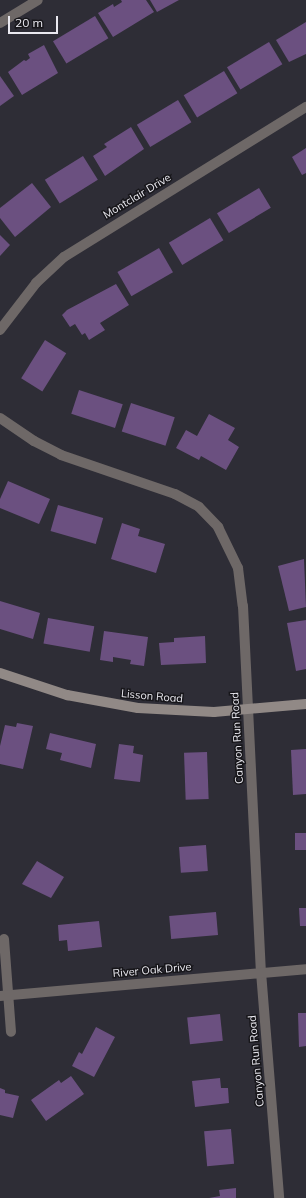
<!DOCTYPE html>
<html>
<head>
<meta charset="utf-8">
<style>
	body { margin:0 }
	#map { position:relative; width:306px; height:1198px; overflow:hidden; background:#2e2d36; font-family:Mulish,sans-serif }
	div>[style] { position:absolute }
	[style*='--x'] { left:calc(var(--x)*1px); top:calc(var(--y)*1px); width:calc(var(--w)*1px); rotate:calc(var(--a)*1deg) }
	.building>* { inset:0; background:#6b5080; transform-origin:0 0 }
	.street>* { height:10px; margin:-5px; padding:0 5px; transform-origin:5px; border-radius:5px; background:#6e6867 }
	.secondary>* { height:10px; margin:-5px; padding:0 5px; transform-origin:5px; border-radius:5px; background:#918986 }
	span { translate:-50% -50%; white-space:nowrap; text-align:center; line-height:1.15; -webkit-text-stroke:3px #17161a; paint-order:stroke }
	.street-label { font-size:11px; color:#eae9f0 }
	.scale { position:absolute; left:8px; top:16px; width:50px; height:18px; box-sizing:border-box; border:2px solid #eae9f0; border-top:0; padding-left:5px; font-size:12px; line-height:14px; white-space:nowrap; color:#eae9f0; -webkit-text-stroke:3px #17161a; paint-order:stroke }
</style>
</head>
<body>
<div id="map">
	<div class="building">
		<div style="clip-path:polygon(121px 0,146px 0,154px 12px,113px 37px,98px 13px,113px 4px,114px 7px,122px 2px)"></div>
		<div style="clip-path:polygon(150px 0,179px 0,157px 12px)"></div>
		<div style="left:95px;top:16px;width:26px;height:49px;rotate:59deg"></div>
		<div style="clip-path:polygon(306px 22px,306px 54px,289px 62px,276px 40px)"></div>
		<div style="left:269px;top:42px;width:26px;height:49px;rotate:59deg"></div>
		<div style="clip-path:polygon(44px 45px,58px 73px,22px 95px,8px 72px,24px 60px,26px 61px,30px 58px,28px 54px)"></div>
		<div style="left:224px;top:71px;width:26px;height:47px;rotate:59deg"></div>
		<div style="clip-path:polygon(0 76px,14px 96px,0 106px)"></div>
		<div style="left:178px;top:100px;width:26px;height:48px;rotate:59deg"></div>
		<div style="clip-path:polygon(131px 127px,144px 149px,105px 176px,93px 156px,107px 147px,104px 144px)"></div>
		<div style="clip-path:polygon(306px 148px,306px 173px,302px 175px,292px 157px)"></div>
		<div style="left:83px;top:156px;width:28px;height:45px;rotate:58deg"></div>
		<div style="clip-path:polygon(32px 183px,51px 207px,15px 237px,0 218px,0 208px)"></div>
		<div style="left:259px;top:188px;width:23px;height:49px;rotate:59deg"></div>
		<div style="left:210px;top:218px;width:26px;height:48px;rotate:59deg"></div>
		<div style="clip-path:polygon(0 235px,10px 245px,0 256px)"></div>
		<div style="left:159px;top:248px;width:28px;height:48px;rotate:60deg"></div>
		<div style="clip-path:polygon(116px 284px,129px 305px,100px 323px,105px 330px,89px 340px,85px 333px,82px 335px,75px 324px,70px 327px,62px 315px,67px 310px)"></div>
		<div style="left:45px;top:340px;width:25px;height:45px;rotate:32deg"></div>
		<div style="left:79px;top:390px;width:46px;height:25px;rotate:18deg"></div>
		<div style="left:131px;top:403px;width:46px;height:30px;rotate:18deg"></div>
		<div style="clip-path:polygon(209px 414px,235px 428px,228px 440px,239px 447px,226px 470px,201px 456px,199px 460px,176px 448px,186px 430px,197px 436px)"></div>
		<div style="clip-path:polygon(8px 481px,50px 499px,39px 524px,0 508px,0 499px)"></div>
		<div style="left:58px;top:505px;width:47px;height:27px;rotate:16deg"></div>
		<div style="clip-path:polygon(122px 523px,140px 529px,138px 536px,165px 544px,156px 573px,111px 559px)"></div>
		<div style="clip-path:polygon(304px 559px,306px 607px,289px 611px,278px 566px)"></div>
		<div style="clip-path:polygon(0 601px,40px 613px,33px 639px,0 629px)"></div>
		<div style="left:48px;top:618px;width:47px;height:26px;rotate:10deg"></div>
		<div style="clip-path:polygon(306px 620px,306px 669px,296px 671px,287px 623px)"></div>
		<div style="clip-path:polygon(104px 631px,148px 637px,144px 666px,130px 664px,131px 660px,113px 657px,113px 662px,100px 660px)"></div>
		<div style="clip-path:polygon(205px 636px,206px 663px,161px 665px,159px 643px,174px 642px,174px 638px)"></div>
		<div style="clip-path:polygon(17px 723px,33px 726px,23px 769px,0 764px,0 746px,5px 725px,16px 727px)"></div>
		<div style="clip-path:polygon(50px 733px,96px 744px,91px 768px,60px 760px,62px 753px,46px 749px)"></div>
		<div style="clip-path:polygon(119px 744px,134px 746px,133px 753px,143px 755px,140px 782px,114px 779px)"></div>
		<div style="clip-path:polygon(306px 749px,306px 794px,293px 795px,291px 750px)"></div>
		<div style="left:207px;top:752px;width:47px;height:23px;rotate:88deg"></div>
		<div style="left:306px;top:833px;width:17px;height:11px;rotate:90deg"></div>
		<div style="left:206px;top:845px;width:26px;height:27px;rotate:86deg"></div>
		<div style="clip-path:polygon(37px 861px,64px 877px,51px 898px,22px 884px)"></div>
		<div style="clip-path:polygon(299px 908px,306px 908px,306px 926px,300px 926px)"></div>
		<div style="left:216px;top:912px;width:23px;height:47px;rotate:85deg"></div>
		<div style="clip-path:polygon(99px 921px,102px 947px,68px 951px,67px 940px,59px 941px,58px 925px)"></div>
		<div style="clip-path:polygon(298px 1013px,306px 1013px,306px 1046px,299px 1047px)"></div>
		<div style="left:220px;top:1014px;width:27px;height:33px;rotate:84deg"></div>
		<div style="clip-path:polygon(96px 1027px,115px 1037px,94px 1077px,72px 1066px,79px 1052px,82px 1054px)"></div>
		<div style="clip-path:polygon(71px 1076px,84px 1094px,46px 1121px,31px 1100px,59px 1080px,61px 1083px)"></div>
		<div style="clip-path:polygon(220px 1078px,221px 1088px,228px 1088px,229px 1103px,195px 1107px,192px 1081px)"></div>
		<div style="clip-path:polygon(0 1088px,5px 1090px,5px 1093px,19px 1096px,13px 1118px,0 1115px)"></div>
		<div style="left:231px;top:1129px;width:35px;height:27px;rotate:85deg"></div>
		<div style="clip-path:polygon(236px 1188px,236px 1198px,209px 1198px,220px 1196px,219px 1190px)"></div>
	</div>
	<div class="street">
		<div style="--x:0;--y:23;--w:44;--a:-31.2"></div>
		<div style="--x:0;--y:330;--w:59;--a:-52.5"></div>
		<div style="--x:36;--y:283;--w:38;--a:-43"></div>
		<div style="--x:64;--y:257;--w:285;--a:-31.8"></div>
		<div style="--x:0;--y:418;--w:41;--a:34.1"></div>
		<div style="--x:34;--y:441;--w:30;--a:27"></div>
		<div style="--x:61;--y:455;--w:120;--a:18.9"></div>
		<div style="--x:175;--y:494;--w:27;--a:28"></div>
		<div style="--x:199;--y:507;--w:28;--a:46"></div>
		<div style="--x:218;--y:527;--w:46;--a:64"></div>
		<div style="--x:238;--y:568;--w:38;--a:83"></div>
		<div style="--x:243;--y:606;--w:366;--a:87.2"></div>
		<div style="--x:261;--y:972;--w:227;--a:85.4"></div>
		<div style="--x:4;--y:939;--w:93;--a:85.7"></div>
		<div style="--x:0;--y:996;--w:307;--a:-5"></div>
	</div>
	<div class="secondary">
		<div style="--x:0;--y:673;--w:71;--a:18.2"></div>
		<div style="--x:67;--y:695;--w:72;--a:10.4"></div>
		<div style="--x:138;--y:708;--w:76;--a:3"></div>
		<div style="--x:214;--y:712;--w:92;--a:-5"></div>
	</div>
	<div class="street-label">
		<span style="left:137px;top:196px;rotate:-31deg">Montclair Drive</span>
		<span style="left:152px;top:696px;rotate:5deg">Lisson Road</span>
		<span style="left:237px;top:738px;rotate:-93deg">Canyon Run Road</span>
		<span style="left:152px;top:970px;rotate:-5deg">River Oak Drive</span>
		<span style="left:256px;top:1061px;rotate:-95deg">Canyon Run Road</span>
	</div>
	<div class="scale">20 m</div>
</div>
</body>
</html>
